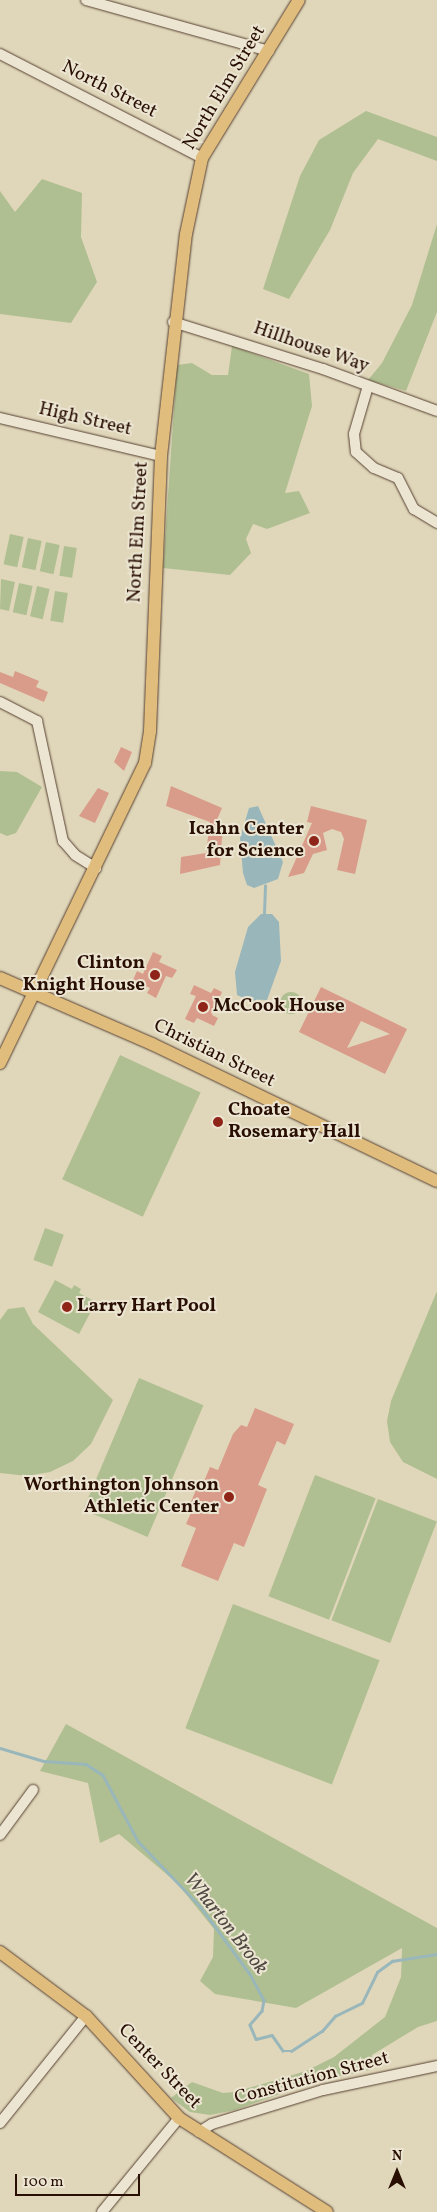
<!DOCTYPE html>
<html>
<head>
<meta charset="utf-8">
<style>
	body { margin:0 }
	#map { position:relative; width:437px; height:2212px; overflow:hidden; background:#e0d7ba; font-family:Vollkorn,serif }
	div>[style] { position:absolute }
	[style*='--x'] { left:calc(var(--x)*1px); top:calc(var(--y)*1px); width:calc(var(--w)*1px); rotate:calc(var(--a)*1deg) }
	.green>* { inset:0; background:#b0bf91; transform-origin:0 0 }
	.round { border-radius:50% }
	.water>* { inset:0; background:#99b7bb }
	.stream>* { height:2.5px; margin:-1.25px; padding:0 1.25px; transform-origin:1.25px; border-radius:1.25px; background:#99b7bb }
	.building>* { inset:0; background:#d99c8a }
	.roads { filter:drop-shadow(0 0 1px #574031) drop-shadow(0 0 1px #574031) }
	.minor>* { height:10px; margin:-5px; padding:0 5px; transform-origin:5px; border-radius:5px; background:#ebe5d2 }
	.major>* { height:12px; margin:-6px; padding:0 6px; transform-origin:6px; border-radius:6px; background:#e0bc7d }
	.dots>* { width:14px; height:14px; translate:-50% -50%; box-sizing:border-box; border:2px solid #ebe5d2; border-radius:50% }
	span { translate:-50% -50%; white-space:nowrap; text-align:center; line-height:1.15; -webkit-text-stroke:4px #ebe5d2; paint-order:stroke }
	.street-label { font-size:19px; color:#290e03 }
	.poi-label { font-size:19px; color:#290e03; font-weight:700 }
	.right { translate:-100% -50%; text-align:right }
	.left { translate:0 -50%; text-align:left }
	.water-label { font-size:20px; color:#504943; font-style:italic }
	.north { position:absolute; left:372px; top:2147px; width:50px; height:50px; -webkit-text-stroke:4px #ebe5d2; paint-order:stroke; rotate:0deg; font-size:14px; font-weight:700; line-height:20px; text-align:center; color:#290e03 }
	.north::after { content:''; display:block; margin:auto; width:18px; height:22px; background:#290e03; clip-path:polygon(50% 0,100% 100%,50% 72%,0 100%) }
	.scale { position:absolute; left:15px; top:2174px; width:125px; height:22px; box-sizing:border-box; border:2px solid #290e03; border-top:0; padding-left:6px; font-size:15px; line-height:18px; white-space:nowrap; color:#290e03; -webkit-text-stroke:4px #ebe5d2; paint-order:stroke }
</style>
</head>
<body>
<div id="map">
	<div class="green">
		<div style="clip-path:polygon(366px 111px,437px 137px,437px 161px,378px 139px,353px 173px,330px 230px,289px 299px,263px 289px,300px 176px,319px 140px)"></div>
		<div style="clip-path:polygon(42px 179px,82px 193px,81px 237px,97px 282px,71px 323px,0 314px,0 191px,15px 212px)"></div>
		<div style="clip-path:polygon(437px 224px,437px 312px,406px 391px,368px 380px,382px 363px,412px 305px)"></div>
		<div style="clip-path:polygon(232px 346px,309px 374px,312px 406px,285px 493px,299px 491px,310px 513px,267px 529px,253px 524px,246px 539px,251px 553px,230px 575px,163px 568px,177px 365px,192px 363px,212px 375px,228px 375px)"></div>
		<div style="left:10px;top:534px;width:14px;height:31px;rotate:12deg"></div>
		<div style="left:28px;top:538px;width:14px;height:30px;rotate:12deg"></div>
		<div style="left:46px;top:542px;width:14px;height:30px;rotate:12deg"></div>
		<div style="left:64px;top:546px;width:13px;height:30px;rotate:9deg"></div>
		<div style="clip-path:polygon(1px 579px,15px 582px,9px 611px,0 609px)"></div>
		<div style="left:19px;top:583px;width:14px;height:30px;rotate:12deg"></div>
		<div style="left:37px;top:586px;width:13px;height:31px;rotate:13deg"></div>
		<div style="left:55px;top:591px;width:13px;height:30px;rotate:9deg"></div>
		<div style="clip-path:polygon(0 771px,17px 772px,42px 787px,16px 833px,7px 836px,0 833px)"></div>
		<div class="round" style="left:280px;top:992px;width:22px;height:22px"></div>
		<div style="left:120px;top:1055px;width:89px;height:137px;rotate:25deg"></div>
		<div style="left:45px;top:1228px;width:20px;height:34px;rotate:20deg"></div>
		<div style="clip-path:polygon(55px 1280px,72px 1289px,74px 1285px,81px 1289px,79px 1293px,96px 1302px,79px 1334px,38px 1312px)"></div>
		<div style="clip-path:polygon(437px 1291px,437px 1479px,403px 1462px,390px 1442px,387px 1421px,391px 1401px)"></div>
		<div style="clip-path:polygon(24px 1307px,33px 1324px,113px 1400px,91px 1444px,73px 1461px,50px 1472px,27px 1476px,0 1473px,0 1320px,8px 1309px)"></div>
		<div style="left:139px;top:1378px;width:70px;height:143px;rotate:23deg"></div>
		<div style="left:315px;top:1475px;width:65px;height:130px;rotate:21deg"></div>
		<div style="left:378px;top:1499px;width:63px;height:130px;rotate:21deg"></div>
		<div style="left:233px;top:1604px;width:157px;height:133px;rotate:21deg"></div>
		<div style="clip-path:polygon(66px 1724px,437px 1928px,437px 2021px,418px 2027px,372px 2055px,370px 2070px,316px 2081px,235px 2110px,210px 2115px,190px 2112px,171px 2098px,192px 2082px,223px 2093px,235px 2092px,306px 2071px,334px 2057px,385px 2017px,401px 1977px,402px 1948px,296px 2008px,215px 1994px,200px 1981px,213px 1957px,214px 1929px,177px 1883px,119px 1834px,100px 1843px,88px 1783px,40px 1771px)"></div>
	</div>
	<div class="water">
		<div style="clip-path:polygon(258px 806px,283px 862px,278px 879px,254px 888px,247px 885px,243px 873px,240px 838px,249px 808px)"></div>
		<div style="clip-path:polygon(261px 914px,272px 914px,279px 922px,281px 961px,267px 1000px,246px 999px,237px 995px,235px 972px,248px 927px)"></div>
	</div>
	<div class="stream">
		<div style="--x:264;--y:914;--w:28;--a:-88"></div>
		<div style="--x:255;--y:998;--w:12;--a:90"></div>
		<div style="--x:0;--y:1748;--w:46;--a:16.5"></div>
		<div style="--x:44;--y:1761;--w:42;--a:4.1"></div>
		<div style="--x:86;--y:1764;--w:20;--a:33"></div>
		<div style="--x:103;--y:1775;--w:75;--a:62.1"></div>
		<div style="--x:138;--y:1841;--w:90;--a:46.4"></div>
		<div style="--x:200;--y:1906;--w:84;--a:53.7"></div>
		<div style="--x:250;--y:1974;--w:30;--a:62"></div>
		<div style="--x:264;--y:2000;--w:11;--a:100"></div>
		<div style="--x:262;--y:2011;--w:18;--a:131"></div>
		<div style="--x:250;--y:2025;--w:15;--a:67"></div>
		<div style="--x:256;--y:2039;--w:16;--a:-14"></div>
		<div style="--x:272;--y:2035;--w:19;--a:55"></div>
		<div style="--x:283;--y:2051;--w:8;--a:0"></div>
		<div style="--x:291;--y:2051;--w:37;--a:-33"></div>
		<div style="--x:322;--y:2031;--w:20;--a:-49"></div>
		<div style="--x:335;--y:2016;--w:30;--a:-26"></div>
		<div style="--x:362;--y:2003;--w:34;--a:-64"></div>
		<div style="--x:377;--y:1972;--w:19;--a:-36"></div>
		<div style="--x:392;--y:1961;--w:46;--a:-8.8"></div>
	</div>
	<div class="building">
		<div style="clip-path:polygon(15px 671px,39px 681px,36px 687px,48px 692px,44px 702px,0 683px,0 672px,13px 677px)"></div>
		<div style="clip-path:polygon(121px 747px,132px 752px,124px 771px,114px 762px)"></div>
		<div style="clip-path:polygon(171px 786px,222px 808px,216px 822px,223px 825px,220px 865px,180px 874px,181px 857px,206px 853px,210px 822px,166px 806px)"></div>
		<div style="clip-path:polygon(98px 788px,109px 793px,95px 823px,79px 816px)"></div>
		<div style="clip-path:polygon(311px 806px,367px 820px,355px 874px,337px 870px,344px 839px,341px 832px,332px 829px,323px 833px,327px 850px,313px 854px,304px 873px,288px 877px,312px 823px,307px 822px)"></div>
		<div style="clip-path:polygon(153px 952px,162px 956px,159px 962px,177px 970px,172px 978px,166px 976px,156px 998px,147px 993px,150px 988px,133px 980px,137px 971px,143px 974px)"></div>
		<div style="clip-path:polygon(194px 985px,211px 993px,214px 988px,222px 992px,212px 1015px,218px 1018px,214px 1026px,197px 1018px,194px 1023px,185px 1019px,196px 996px,190px 994px)"></div>
		<div style="clip-path:polygon(evenodd,321px 987px,407px 1029px,385px 1074px,299px 1032px,321px 987px,361px 1021px,390px 1034px,347px 1048px,361px 1021px)"></div>
		<div style="clip-path:polygon(255px 1408px,294px 1424px,285px 1445px,277px 1441px,258px 1485px,267px 1489px,244px 1547px,234px 1543px,218px 1581px,181px 1566px,196px 1528px,186px 1524px,194px 1506px,190px 1504px,199px 1483px,203px 1484px,210px 1467px,218px 1470px,233px 1434px,241px 1425px,247px 1427px)"></div>
	</div>
	<div class="roads">
		<div class="minor">
			<div style="--x:86;--y:0;--w:190;--a:15.6"></div>
			<div style="--x:0;--y:54;--w:227;--a:27.2"></div>
			<div style="--x:173;--y:322;--w:157;--a:17.4"></div>
			<div style="--x:323;--y:369;--w:121;--a:20.2"></div>
			<div style="--x:368;--y:386;--w:50;--a:106.3"></div>
			<div style="--x:354;--y:434;--w:18;--a:84"></div>
			<div style="--x:356;--y:452;--w:24;--a:42"></div>
			<div style="--x:374;--y:468;--w:26;--a:23"></div>
			<div style="--x:398;--y:478;--w:35;--a:63"></div>
			<div style="--x:414;--y:509;--w:27;--a:31"></div>
			<div style="--x:0;--y:418;--w:165;--a:13.3"></div>
			<div style="--x:0;--y:702;--w:42;--a:27.2"></div>
			<div style="--x:37;--y:721;--w:123;--a:77.8"></div>
			<div style="--x:63;--y:841;--w:18;--a:49"></div>
			<div style="--x:75;--y:855;--w:25;--a:32"></div>
			<div style="--x:0;--y:1835;--w:56;--a:-53.7"></div>
			<div style="--x:0;--y:2123;--w:137;--a:-51.2"></div>
			<div style="--x:199;--y:2132;--w:15;--a:-32"></div>
			<div style="--x:212;--y:2124;--w:116;--a:-17"></div>
			<div style="--x:323;--y:2090;--w:116;--a:-11.9"></div>
			<div style="--x:102;--y:2212;--w:122;--a:-50.7"></div>
		</div>
		<div class="major">
			<div style="--x:0;--y:978;--w:166;--a:23.5"></div>
			<div style="--x:152;--y:1044;--w:316;--a:25.7"></div>
			<div style="--x:0;--y:1063;--w:333;--a:-64.2"></div>
			<div style="--x:145;--y:763;--w:32;--a:-81"></div>
			<div style="--x:150;--y:731;--w:275;--a:-87.7"></div>
			<div style="--x:161;--y:456;--w:223;--a:-83.6"></div>
			<div style="--x:186;--y:234;--w:78;--a:-78.1"></div>
			<div style="--x:202;--y:158;--w:185;--a:-58.5"></div>
			<div style="--x:0;--y:1952;--w:107;--a:36.7"></div>
			<div style="--x:86;--y:2016;--w:138;--a:47.6"></div>
			<div style="--x:179;--y:2118;--w:175;--a:32.4"></div>
		</div>
	</div>
	<div class="dots">
		<div style="left:314px;top:841px;background:#8f2418"></div>
		<div style="left:155px;top:975px;background:#8f2418"></div>
		<div style="left:203px;top:1007px;background:#8f2418"></div>
		<div style="left:218px;top:1122px;background:#8f2418"></div>
		<div style="left:67px;top:1307px;background:#8f2418"></div>
		<div style="left:229px;top:1497px;background:#8f2418"></div>
	</div>
	<div class="street-label">
		<span style="left:225px;top:88px;rotate:-59deg">North Elm Street</span>
		<span style="left:109px;top:90px;rotate:27deg">North Street</span>
		<span style="left:311px;top:348px;rotate:19deg">Hillhouse Way</span>
		<span style="left:85px;top:420px;rotate:13deg">High Street</span>
		<span style="left:139px;top:532px;rotate:-87deg">North Elm Street</span>
		<span style="left:214px;top:1054px;rotate:26deg">Christian Street</span>
		<span style="left:159px;top:2067px;rotate:46deg">Center Street</span>
		<span style="left:312px;top:2079px;rotate:-15deg">Constitution Street</span>
	</div>
	<div class="poi-label">
		<span class="right" style="left:304px;top:841px">Icahn Center<br>for Science</span>
		<span class="right" style="left:145px;top:975px">Clinton<br>Knight House</span>
		<span class="left" style="left:213px;top:1007px">McCook House</span>
		<span class="left" style="left:228px;top:1122px">Choate<br>Rosemary Hall</span>
		<span class="left" style="left:77px;top:1307px">Larry Hart Pool</span>
		<span class="right" style="left:219px;top:1497px">Worthington Johnson<br>Athletic Center</span>
	</div>
	<div class="water-label">
		<span style="left:225px;top:1924px;rotate:52deg">Wharton Brook</span>
	</div>
	<div class="north">N</div>
	<div class="scale">100 m</div>
</div>
</body>
</html>
